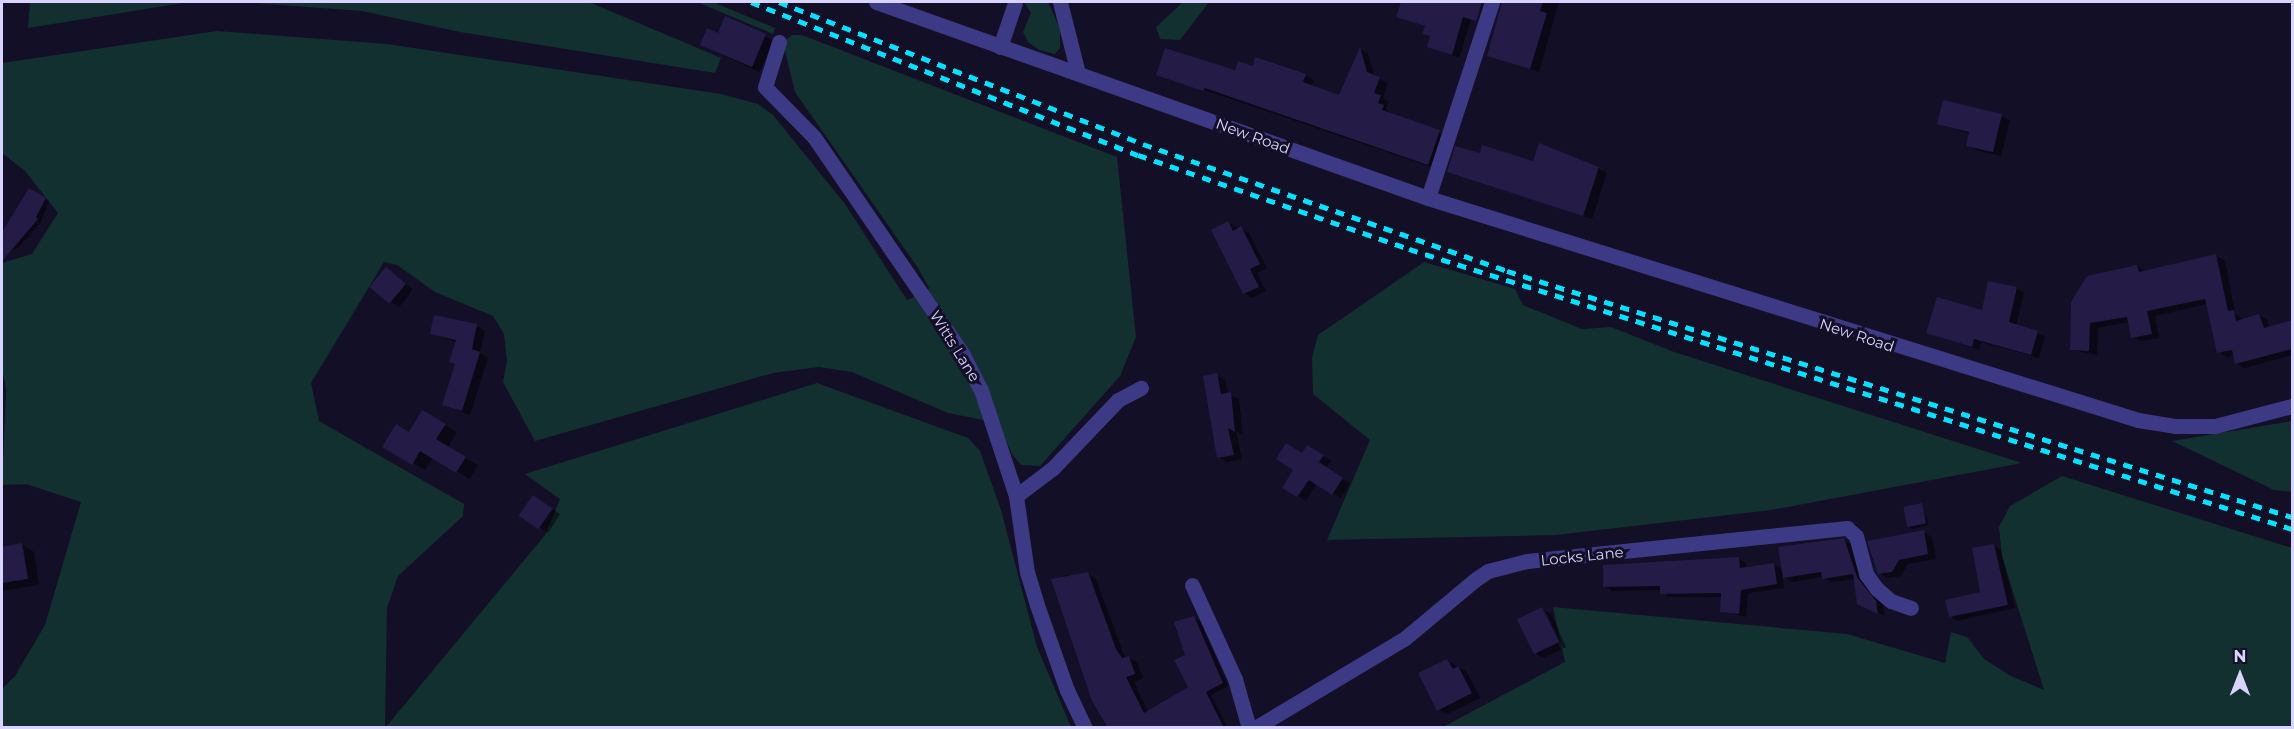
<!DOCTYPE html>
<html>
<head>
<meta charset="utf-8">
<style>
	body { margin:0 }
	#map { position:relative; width:2294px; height:729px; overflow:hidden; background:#130f26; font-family:Montserrat,sans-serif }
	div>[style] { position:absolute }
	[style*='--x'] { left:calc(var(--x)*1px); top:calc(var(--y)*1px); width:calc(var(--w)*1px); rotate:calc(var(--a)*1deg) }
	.green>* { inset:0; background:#12302f }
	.shadow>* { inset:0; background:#0007; transform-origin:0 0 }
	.building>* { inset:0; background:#241b47; transform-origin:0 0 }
	.minor>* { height:15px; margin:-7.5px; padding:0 7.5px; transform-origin:7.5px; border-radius:7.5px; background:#3d3a85 }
	.rail>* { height:4.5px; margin-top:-2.25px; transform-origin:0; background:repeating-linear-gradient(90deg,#00e5ff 0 9px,transparent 0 17px) }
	span { translate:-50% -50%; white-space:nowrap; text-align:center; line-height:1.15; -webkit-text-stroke:6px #130f26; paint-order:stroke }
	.street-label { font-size:15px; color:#d9d4ff }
	.frame { position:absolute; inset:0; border:3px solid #d9d4ff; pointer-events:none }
	.north { position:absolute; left:2210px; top:645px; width:60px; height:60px; -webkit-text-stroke:4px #130f26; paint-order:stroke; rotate:0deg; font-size:16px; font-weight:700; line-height:24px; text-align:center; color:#d9d4ff }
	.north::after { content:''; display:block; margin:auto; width:21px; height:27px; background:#d9d4ff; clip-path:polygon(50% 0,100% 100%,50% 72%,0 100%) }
</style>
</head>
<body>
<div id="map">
	<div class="green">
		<div style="clip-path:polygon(30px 2px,189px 2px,28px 28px)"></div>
		<div style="clip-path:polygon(241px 2px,589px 2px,721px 58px,715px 73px,460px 32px,362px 11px)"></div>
		<div style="clip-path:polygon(697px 2px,713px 2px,775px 28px,773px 34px)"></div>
		<div style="clip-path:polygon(1024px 2px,1048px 2px,1060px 29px,1060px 48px,1055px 54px,1039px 50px,1028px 42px,1023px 32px,1031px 13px)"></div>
		<div style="clip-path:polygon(1183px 2px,1209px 2px,1180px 40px,1160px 39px,1156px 27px)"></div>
		<div style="clip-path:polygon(217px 31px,387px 44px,721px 94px,758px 104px,773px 115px,845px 204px,907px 300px,926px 292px,929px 288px,918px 268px,795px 92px,783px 43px,792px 35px,802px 35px,1117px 157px,1136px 337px,1120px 376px,1040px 466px,1021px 465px,1012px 454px,998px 423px,948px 413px,852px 372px,819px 367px,773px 373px,535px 441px,503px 382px,507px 361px,504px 334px,493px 316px,435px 292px,397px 265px,384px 262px,311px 383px,319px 421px,464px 504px,463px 516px,398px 576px,387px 608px,385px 727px,2px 727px,2px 689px,15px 676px,45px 625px,81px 502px,26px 484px,2px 485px,6px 389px,2px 368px,2px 263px,32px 254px,58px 213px,25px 171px,2px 153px,2px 63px)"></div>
		<div style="clip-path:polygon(1424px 262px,1515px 289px,1523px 305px,1582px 329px,1611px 327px,1674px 352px,2022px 463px,1771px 510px,1556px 535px,1327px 540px,1370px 440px,1313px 394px,1312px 358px,1318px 335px)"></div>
		<div style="clip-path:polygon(817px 383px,968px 438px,980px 451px,1001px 510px,1037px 647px,1071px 727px,386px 727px,545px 535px,560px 499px,525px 474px)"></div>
		<div style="clip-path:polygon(2292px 421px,2292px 492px,2274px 490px,2172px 441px)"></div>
		<div style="clip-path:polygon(2062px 476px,2292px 548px,2292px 727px,1443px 727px,1565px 662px,1553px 607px,1847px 634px,1945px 663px,1951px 632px,1967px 637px,1984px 659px,2011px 676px,2044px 690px,2002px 557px,1999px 527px,2010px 506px)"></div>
	</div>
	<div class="shadow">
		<div style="clip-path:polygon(1403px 2px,1424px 2px,1472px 17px,1459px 58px,1429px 47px,1432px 38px,1424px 33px,1426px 27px,1398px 16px)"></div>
		<div style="clip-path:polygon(1505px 2px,1559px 2px,1539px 72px,1489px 55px)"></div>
		<div style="left:726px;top:18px;width:53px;height:35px;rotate:25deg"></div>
		<div style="clip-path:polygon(1360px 49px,1368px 54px,1375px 77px,1388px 83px,1383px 98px,1389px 102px,1386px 108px,1391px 115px,1448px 136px,1437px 169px,1157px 74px,1254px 68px,1305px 75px,1314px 80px,1311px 87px,1340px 97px)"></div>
		<div style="clip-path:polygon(2001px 116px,2010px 120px,2001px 156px,1976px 150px,1968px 145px,1970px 134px,1939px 124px)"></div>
		<div style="clip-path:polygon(1481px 155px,1598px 168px,1607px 173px,1592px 219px,1449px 171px)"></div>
		<div style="clip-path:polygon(30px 190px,49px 201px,41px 222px,18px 248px,2px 252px,2px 235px)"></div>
		<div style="clip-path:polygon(1228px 223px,1249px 233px,1267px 268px,1257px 273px,1266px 291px,1252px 298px,1244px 293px)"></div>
		<div style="clip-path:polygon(2216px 256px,2225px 261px,2235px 313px,2243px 320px,2259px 315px,2267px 320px,2270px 328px,2292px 321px,2292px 355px,2245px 368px,2236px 363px,2234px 355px,2227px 357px,2218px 352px,2207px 304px,2155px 316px,2159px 338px,2141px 341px,2132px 337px,2129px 322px,2098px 328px,2097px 355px,2071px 350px,2073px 302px,2137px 266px,2146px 272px)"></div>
		<div style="left:387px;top:269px;width:33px;height:23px;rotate:38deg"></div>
		<div style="clip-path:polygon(2016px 288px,2024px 293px,2016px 326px,2045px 336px,2039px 358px,1981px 342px,1979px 350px,1928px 333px,1983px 312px)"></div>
		<div style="clip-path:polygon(477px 326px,485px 331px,480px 353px,488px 358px,470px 415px,444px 405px,456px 365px,450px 362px,456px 342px,431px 333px)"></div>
		<div style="clip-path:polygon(1216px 375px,1225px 380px,1228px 394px,1239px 399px,1243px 435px,1236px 431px,1242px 459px,1227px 462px,1218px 457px)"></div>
		<div style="clip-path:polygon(422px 412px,457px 432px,448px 448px,478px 465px,470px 479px,433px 457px,425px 470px,384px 447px,410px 434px)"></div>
		<div style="clip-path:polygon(1308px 447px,1331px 461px,1326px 468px,1350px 484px,1341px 498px,1317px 483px,1306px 501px,1284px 487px)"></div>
		<div style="clip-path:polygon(542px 502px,560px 514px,548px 533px,522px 516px)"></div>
		<div style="clip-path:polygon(1921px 505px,1929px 525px,1912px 529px,1908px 526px)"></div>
		<div style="clip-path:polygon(1923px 532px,1932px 537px,1936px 559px,1908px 564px,1901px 576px,1888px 578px,1879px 573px)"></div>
		<div style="clip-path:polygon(1843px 540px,1851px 544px,1865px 585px,1883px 606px,1885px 616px,1867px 608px,1855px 579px,1831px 582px,1823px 577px,1792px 582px,1782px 576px,1784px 588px,1748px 593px,1746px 617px,1721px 611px,1722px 597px,1669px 597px,1661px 590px,1612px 591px,1605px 586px,1739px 559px,1746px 563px,1747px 569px,1774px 565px,1783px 570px)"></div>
		<div style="clip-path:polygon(22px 545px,34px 552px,39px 585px,2px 591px,2px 548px)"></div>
		<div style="clip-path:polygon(1993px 545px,2001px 550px,2015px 608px,1957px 621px,1950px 616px,1982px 593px)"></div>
		<div style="clip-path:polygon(1070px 574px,1076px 578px,1088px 574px,1096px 579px,1124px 655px,1137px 662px,1143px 678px,1134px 682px,1156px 728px,1109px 728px,1053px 580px)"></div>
		<div style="clip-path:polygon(evenodd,1542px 609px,1551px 614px,1566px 647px,1543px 658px,1535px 653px,1542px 609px,1544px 614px,1547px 614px,1563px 648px,1561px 650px,1544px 614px)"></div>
		<div style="clip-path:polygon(1193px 617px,1200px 621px,1228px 686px,1211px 695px,1228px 728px,1200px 728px,1187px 655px)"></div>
		<div style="clip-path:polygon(1447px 660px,1467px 672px,1480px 698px,1447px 714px,1438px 710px)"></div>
	</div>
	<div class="building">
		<div style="clip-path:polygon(1401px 2px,1482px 2px,1476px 21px,1463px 17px,1452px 55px,1427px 47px,1430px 36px,1422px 34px,1425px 26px,1396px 17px)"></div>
		<div style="clip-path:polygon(1502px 2px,1543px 2px,1540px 11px,1547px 13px,1530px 69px,1487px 56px)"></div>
		<div style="clip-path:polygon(725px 16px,766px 34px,752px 67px,700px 45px,707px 28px,718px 33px)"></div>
		<div style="clip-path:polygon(1360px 47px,1367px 72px,1380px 77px,1374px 93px,1381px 95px,1378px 103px,1384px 105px,1382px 110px,1440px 130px,1428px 165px,1205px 88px,1203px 91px,1156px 75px,1165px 48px,1235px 70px,1238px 61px,1253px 66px,1255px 57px,1306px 74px,1303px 82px,1339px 95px)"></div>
		<div style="clip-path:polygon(1943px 100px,2002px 114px,1993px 152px,1966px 146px,1969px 132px,1937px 124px)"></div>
		<div style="clip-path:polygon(1539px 143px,1599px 167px,1583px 216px,1447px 172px,1455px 146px,1480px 153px,1482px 145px,1533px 161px)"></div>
		<div style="clip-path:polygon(29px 188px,46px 198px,36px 217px,38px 219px,2px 261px,2px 232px)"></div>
		<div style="clip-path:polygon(1228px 221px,1233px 231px,1241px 226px,1260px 264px,1250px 269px,1259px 287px,1243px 294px,1211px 230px)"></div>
		<div style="clip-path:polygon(2216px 254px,2228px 311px,2234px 310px,2236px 321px,2259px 314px,2264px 328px,2292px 320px,2292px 349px,2235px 364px,2232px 350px,2217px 353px,2205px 299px,2147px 311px,2152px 334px,2131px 338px,2127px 317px,2090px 323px,2089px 351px,2070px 350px,2071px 302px,2087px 276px,2137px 265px,2139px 272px)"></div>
		<div style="left:386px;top:267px;width:26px;height:26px;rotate:40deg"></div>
		<div style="clip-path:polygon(1988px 281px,2017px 287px,2009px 322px,2038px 331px,2031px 355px,1974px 339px,1972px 347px,1926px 333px,1937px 297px,1982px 310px)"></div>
		<div style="clip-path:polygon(434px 315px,477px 324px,472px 349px,480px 352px,462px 411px,442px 405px,455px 364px,449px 362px,456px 340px,430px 334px)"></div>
		<div style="clip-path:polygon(1217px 373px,1221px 394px,1231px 392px,1235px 432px,1228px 428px,1234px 455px,1217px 458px,1203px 376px)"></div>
		<div style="clip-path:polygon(422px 410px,446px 424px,436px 439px,466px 457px,456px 473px,420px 451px,412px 465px,382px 447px,396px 424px,409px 432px)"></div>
		<div style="clip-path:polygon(1286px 443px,1302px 453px,1307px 445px,1324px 455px,1319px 462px,1343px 478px,1332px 495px,1309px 480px,1297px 497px,1282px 488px,1293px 470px,1276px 459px)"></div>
		<div style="left:533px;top:495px;width:24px;height:25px;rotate:35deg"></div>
		<div style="left:1922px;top:503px;width:21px;height:19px;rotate:79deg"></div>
		<div style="clip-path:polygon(1924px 530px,1928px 554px,1899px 560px,1892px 572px,1878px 574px,1867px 541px)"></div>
		<div style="clip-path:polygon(1844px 538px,1857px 577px,1876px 601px,1878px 614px,1857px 604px,1853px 574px,1822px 579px,1821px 572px,1783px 578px,1778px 547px)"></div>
		<div style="clip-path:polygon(22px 543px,28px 579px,2px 583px,2px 547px)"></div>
		<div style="clip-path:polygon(1994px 544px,2008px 605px,1949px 617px,1945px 600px,1980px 592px,1972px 548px)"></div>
		<div style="clip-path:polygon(1739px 557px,1740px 568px,1774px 563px,1777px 584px,1741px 590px,1739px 614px,1720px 612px,1721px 593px,1660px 594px,1660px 586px,1603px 587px,1603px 565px)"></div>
		<div style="clip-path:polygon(1088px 572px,1116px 649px,1122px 658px,1129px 656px,1135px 674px,1126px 677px,1144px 713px,1188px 687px,1174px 660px,1185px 655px,1174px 622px,1194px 616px,1223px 683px,1206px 692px,1224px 728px,1108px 728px,1092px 701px,1051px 579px)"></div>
		<div style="left:1542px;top:607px;width:39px;height:28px;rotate:64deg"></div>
		<div style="clip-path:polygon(1447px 659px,1453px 669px,1458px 666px,1472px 693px,1437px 711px,1418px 673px)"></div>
	</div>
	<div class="minor">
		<div style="--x:876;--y:2;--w:586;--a:19.55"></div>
		<div style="--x:1428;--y:198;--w:744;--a:17.36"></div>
		<div style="--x:2138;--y:420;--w:37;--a:9"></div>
		<div style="--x:2175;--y:426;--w:40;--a:0"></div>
		<div style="--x:2215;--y:426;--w:80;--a:-14.6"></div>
		<div style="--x:1060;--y:2;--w:73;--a:75.8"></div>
		<div style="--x:779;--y:42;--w:47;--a:107.3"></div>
		<div style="--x:765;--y:87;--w:70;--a:45.6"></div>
		<div style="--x:814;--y:137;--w:264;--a:55.6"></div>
		<div style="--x:963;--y:355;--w:39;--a:63"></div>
		<div style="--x:981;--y:390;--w:112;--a:71.7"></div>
		<div style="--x:1016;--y:496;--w:77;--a:81.8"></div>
		<div style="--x:1027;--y:572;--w:34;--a:73"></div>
		<div style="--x:1037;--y:605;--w:90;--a:70.6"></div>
		<div style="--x:1067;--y:690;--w:42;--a:64.7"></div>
		<div style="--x:1000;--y:47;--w:46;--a:-71.2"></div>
		<div style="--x:1428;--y:198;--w:206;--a:-71.9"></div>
		<div style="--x:1016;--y:496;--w:46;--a:-37.1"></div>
		<div style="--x:1053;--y:468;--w:94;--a:-46.3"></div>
		<div style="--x:1118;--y:400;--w:26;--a:-28"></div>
		<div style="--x:1192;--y:585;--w:103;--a:65.4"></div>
		<div style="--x:1235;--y:679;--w:51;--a:74.1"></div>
		<div style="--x:1255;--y:728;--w:174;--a:-30.9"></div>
		<div style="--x:1404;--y:639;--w:94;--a:-39.8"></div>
		<div style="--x:1476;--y:579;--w:14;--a:-34"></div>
		<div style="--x:1488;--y:571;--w:40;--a:-14.4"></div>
		<div style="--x:1527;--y:561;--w:322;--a:-5.9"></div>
		<div style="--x:1847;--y:528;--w:12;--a:42"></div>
		<div style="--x:1856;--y:536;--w:39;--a:75"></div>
		<div style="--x:1866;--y:574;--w:19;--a:54"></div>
		<div style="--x:1877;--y:589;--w:18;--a:41"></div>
		<div style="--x:1891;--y:601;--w:21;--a:19"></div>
	</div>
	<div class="rail">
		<div style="--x:751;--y:2;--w:416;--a:21.6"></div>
		<div style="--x:1138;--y:155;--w:287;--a:19.1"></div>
		<div style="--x:1409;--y:249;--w:926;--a:17.59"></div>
		<div style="--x:779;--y:2;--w:391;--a:21.3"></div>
		<div style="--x:1143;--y:144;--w:386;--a:19.2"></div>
		<div style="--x:1507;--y:271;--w:823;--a:17.4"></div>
	</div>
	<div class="street-label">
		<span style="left:1253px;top:136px;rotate:20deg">New Road</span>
		<span style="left:1857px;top:335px;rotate:18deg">New Road</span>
		<span style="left:955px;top:346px;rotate:58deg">Witts Lane</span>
		<span style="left:1582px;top:556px;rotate:-6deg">Locks Lane</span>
	</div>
	<div class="frame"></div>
	<div class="north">N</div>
</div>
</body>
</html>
